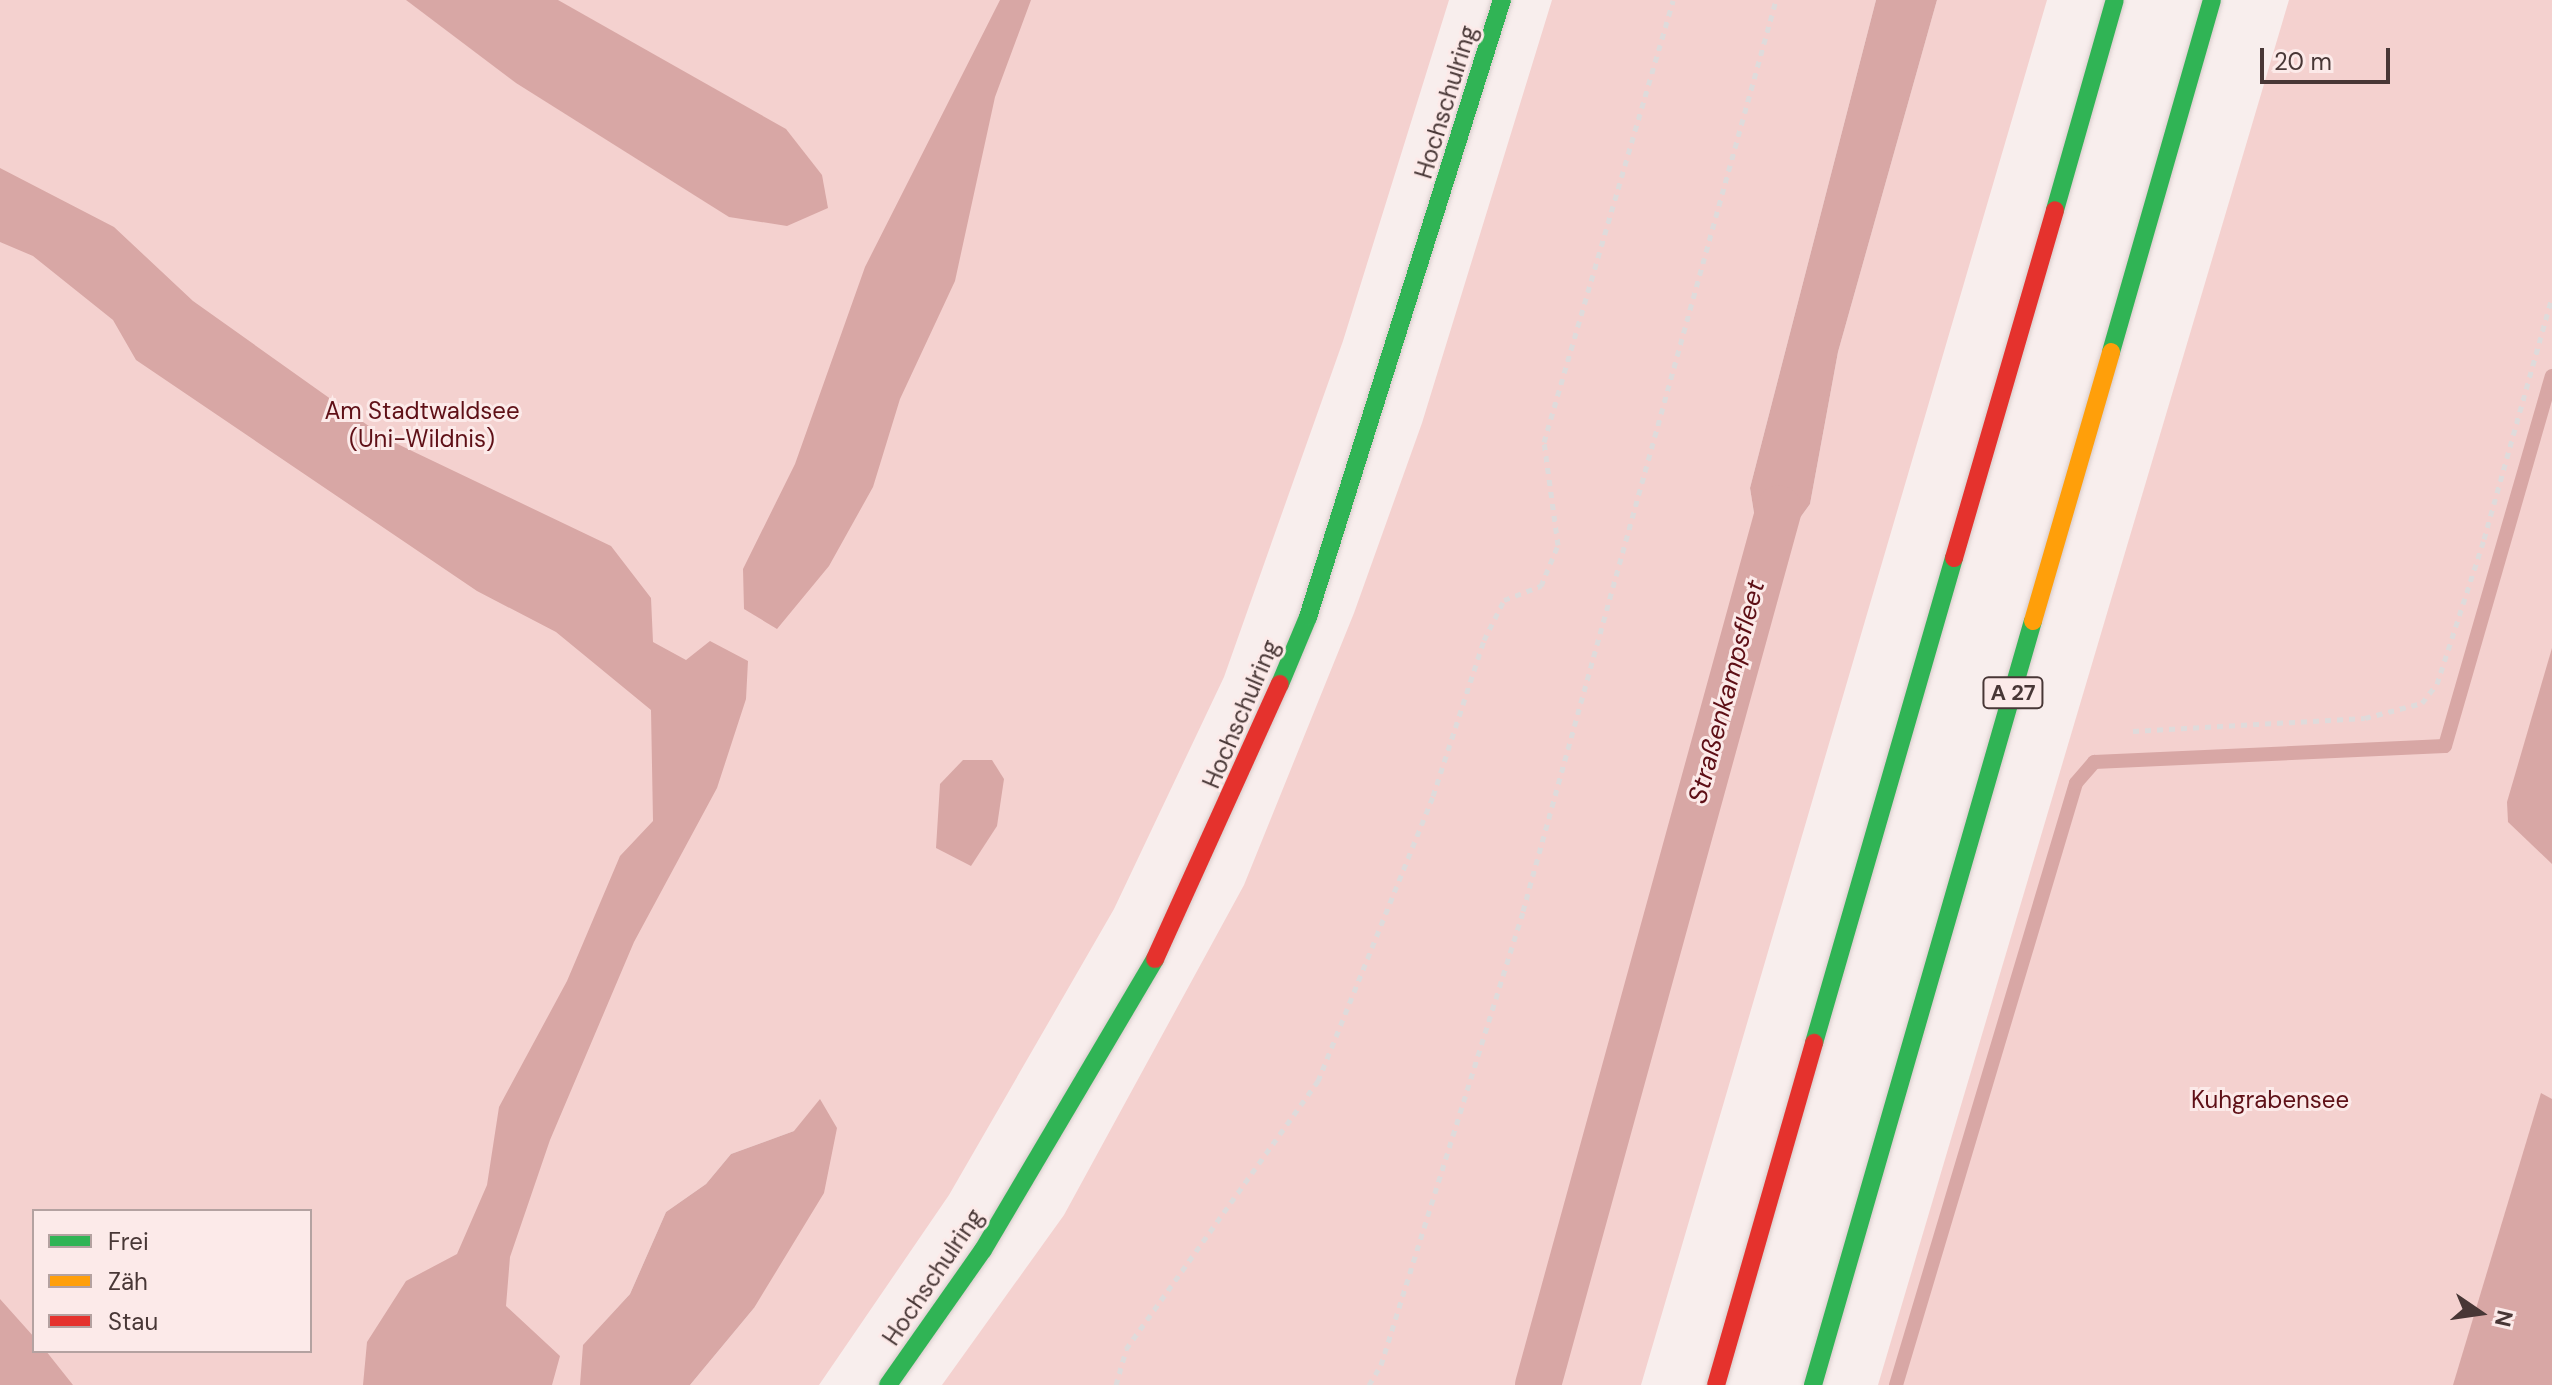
<!DOCTYPE html>
<html>
<head>
<meta charset="utf-8">
<style>
	body { margin:0 }
	#map { position:relative; width:2552px; height:1385px; overflow:hidden; background:#f8eeed; font-family:"DM Sans",sans-serif }
	div>[style] { position:absolute }
	[style*='--x'] { left:calc(var(--x)*1px); top:calc(var(--y)*1px); width:calc(var(--w)*1px); rotate:calc(var(--a)*1deg) }
	.green>* { inset:0; background:#f4d1cf }
	.water>* { inset:0; background:#d8a7a5 }
	.stream>* { height:14px; margin:-7px; padding:0 7px; transform-origin:7px; border-radius:7px; background:#d8a7a5 }
	.canal>* { height:46px; margin:-23px; padding:0 23px; transform-origin:23px; border-radius:23px; background:#d8a7a5 }
	.path>* { height:5px; margin-top:-2.5px; transform-origin:0; background:repeating-linear-gradient(90deg,#dfdbdb 0 6px,transparent 0 12px) }
	.roads { filter:drop-shadow(0 0 2px #d6cac9) drop-shadow(0 0 2px #d6cac9) }
	.fast>* { height:18px; margin:-9px; padding:0 9px; transform-origin:9px; border-radius:9px; background:#30b455 }
	.slow>* { height:18px; margin:-9px; padding:0 9px; transform-origin:9px; border-radius:9px; background:#ff9f0a }
	.jam>* { height:18px; margin:-9px; padding:0 9px; transform-origin:9px; border-radius:9px; background:#e5322d }
	span { translate:-50% -50%; white-space:nowrap; text-align:center; line-height:1.15; -webkit-text-stroke:6px #fceae9; paint-order:stroke }
	.shield-label span { padding:2px 6px; background:#fceae9; border:2px solid; border-radius:6px; -webkit-text-stroke-width:0 }
	.shield-label { font-size:22px; color:#483736; font-weight:700 }
	.street-label { font-size:24px; color:#483736 }
	.park-label { font-size:24px; color:#5f1017 }
	.water-label { font-size:26px; color:#5d0e15; font-style:italic }
	.legend { position:absolute; left:32px; top:1209px; width:280px; height:144px; box-sizing:border-box; background:#fceae9; border:2px solid #b4a2a1; margin:0; padding:10px 14px; list-style:none; font-size:24px; color:#483736 }
	.legend li { display:flex; align-items:center; gap:16px; height:40px }
	.legend b { width:40px; border:2px solid #b4a2a1 }
	.north { position:absolute; left:2440px; top:1273px; width:80px; height:80px; -webkit-text-stroke:6px #fceae9; paint-order:stroke; rotate:103deg; font-size:22px; font-weight:700; line-height:32px; text-align:center; color:#483736 }
	.north::after { content:''; display:block; margin:auto; width:28px; height:36px; background:#483736; clip-path:polygon(50% 0,100% 100%,50% 72%,0 100%) }
	.scale { position:absolute; left:2260px; top:48px; width:130px; height:36px; box-sizing:border-box; border:4px solid #483736; border-top:0; padding-left:10px; font-size:24px; line-height:28px; white-space:nowrap; color:#483736; -webkit-text-stroke:6px #fceae9; paint-order:stroke }
</style>
</head>
<body>
<div id="map">
	<div class="green">
		<div style="clip-path:polygon(evenodd,0 0,1449px 0,1343px 341px,1224px 677px,1114px 909px,949px 1195px,819px 1385px,690px 1385px,754px 1308px,794px 1131px,731px 1154px,706px 1184px,666px 1212px,630px 1294px,597px 1330px,603px 1385px,0 1385px,0 0,34px 1211px,310px 1211px,310px 1351px,34px 1351px,34px 1211px)"></div>
		<div style="clip-path:polygon(1552px 0,1876px 0,1750px 488px,1763px 569px,1810px 504px,1838px 352px,1937px 0,2047px 0,1641px 1385px,942px 1385px,1064px 1215px,1244px 885px,1354px 613px,1422px 423px)"></div>
		<div style="clip-path:polygon(2289px 0,2552px 0,2552px 1385px,1878px 1385px)"></div>
	</div>
	<div class="water">
		<div style="clip-path:polygon(406px 0,558px 0,786px 129px,822px 175px,828px 208px,787px 226px,729px 217px,516px 83px)"></div>
		<div style="clip-path:polygon(1000px 0,1031px 0,995px 97px,955px 281px,900px 399px,873px 487px,829px 566px,777px 629px,744px 609px,743px 569px,795px 464px,865px 267px)"></div>
		<div style="clip-path:polygon(1876px 0,1937px 0,1838px 352px,1810px 504px,1763px 569px,1750px 488px)"></div>
		<div style="clip-path:polygon(0 168px,114px 227px,193px 301px,387px 439px,611px 546px,651px 598px,653px 642px,686px 660px,710px 641px,748px 661px,746px 699px,717px 788px,634px 942px,550px 1140px,510px 1257px,506px 1306px,560px 1356px,552px 1385px,363px 1385px,367px 1342px,406px 1281px,457px 1254px,487px 1185px,499px 1107px,567px 981px,620px 856px,653px 821px,651px 710px,556px 632px,477px 591px,136px 360px,113px 320px,33px 256px,0 242px)"></div>
		<div style="clip-path:polygon(2552px 648px,2552px 864px,2508px 822px,2507px 802px)"></div>
		<div style="clip-path:polygon(963px 760px,992px 760px,1004px 779px,997px 826px,971px 866px,936px 848px,940px 784px)"></div>
		<div style="clip-path:polygon(2541px 1093px,2552px 1099px,2552px 1385px,2453px 1385px)"></div>
		<div style="clip-path:polygon(820px 1099px,837px 1128px,824px 1193px,754px 1308px,690px 1385px,580px 1385px,583px 1345px,630px 1294px,666px 1212px,706px 1184px,731px 1154px,794px 1131px)"></div>
		<div style="clip-path:polygon(0 1299px,34px 1337px,34px 1351px,46px 1351px,73px 1385px,0 1385px)"></div>
	</div>
	<div class="stream">
		<div style="--x:1896;--y:1385;--w:628;--a:-73.35"></div>
		<div style="--x:2076;--y:783;--w:28;--a:-49"></div>
		<div style="--x:2094;--y:762;--w:351;--a:-2.6"></div>
		<div style="--x:2445;--y:746;--w:385;--a:-73.9"></div>
	</div>
	<div class="canal">
		<div style="--x:1538;--y:1385;--w:909;--a:-74.62"></div>
	</div>
	<div class="path">
		<div style="--x:2133;--y:731;--w:232;--a:-3.2"></div>
		<div style="--x:2365;--y:718;--w:59;--a:-14.7"></div>
		<div style="--x:2422;--y:703;--w:24;--a:-52"></div>
		<div style="--x:2437;--y:684;--w:152;--a:-72"></div>
		<div style="--x:2484;--y:539;--w:251;--a:-74.3"></div>
		<div style="--x:1116;--y:1385;--w:37;--a:-74"></div>
		<div style="--x:1126;--y:1349;--w:330;--a:-54.4"></div>
		<div style="--x:1318;--y:1081;--w:307;--a:-68"></div>
		<div style="--x:1433;--y:796;--w:164;--a:-71.9"></div>
		<div style="--x:1484;--y:640;--w:45;--a:-63.4"></div>
		<div style="--x:1504;--y:600;--w:40;--a:-21"></div>
		<div style="--x:1541;--y:586;--w:44;--a:-67.5"></div>
		<div style="--x:1558;--y:545;--w:104;--a:-97.7"></div>
		<div style="--x:1544;--y:442;--w:460;--a:-73.7"></div>
		<div style="--x:1369;--y:1385;--w:23;--a:-59"></div>
		<div style="--x:1381;--y:1365;--w:476;--a:-72.6"></div>
		<div style="--x:1523;--y:911;--w:945;--a:-74.48"></div>
	</div>
	<div class="roads">
		<div class="fast">
			<div style="--x:2055;--y:210;--w:218;--a:-74.1"></div>
			<div style="--x:2111;--y:352;--w:366;--a:-74"></div>
			<div style="--x:1280;--y:684;--w:73;--a:-67.3"></div>
			<div style="--x:1308;--y:617;--w:647;--a:-72.55"></div>
			<div style="--x:1814;--y:1043;--w:505;--a:-73.9"></div>
			<div style="--x:888;--y:1385;--w:165;--a:-54.9"></div>
			<div style="--x:983;--y:1250;--w:338;--a:-59.4"></div>
			<div style="--x:1813;--y:1385;--w:795;--a:-73.94"></div>
		</div>
		<div class="slow">
			<div style="--x:2033;--y:621;--w:280;--a:-73.8"></div>
		</div>
		<div class="jam">
			<div style="--x:1954;--y:558;--w:362;--a:-73.8"></div>
			<div style="--x:1155;--y:959;--w:302;--a:-65.6"></div>
			<div style="--x:1716;--y:1385;--w:356;--a:-74"></div>
		</div>
	</div>
	<div class="shield-label">
		<span style="left:2013px;top:693px">A 27</span>
	</div>
	<div class="street-label">
		<span style="left:1446px;top:102px;rotate:-73deg">Hochschulring</span>
		<span style="left:1241px;top:714px;rotate:-67deg">Hochschulring</span>
		<span style="left:933px;top:1277px;rotate:-56deg">Hochschulring</span>
	</div>
	<div class="park-label">
		<span style="left:422px;top:425px">Am Stadtwaldsee<br>(Uni-Wildnis)</span>
		<span style="left:2270px;top:1100px">Kuhgrabensee</span>
	</div>
	<div class="water-label">
		<span style="left:1727px;top:692px;rotate:-75deg">Straßenkampsfleet</span>
	</div>
	<ul class="legend">
	<li><b style="height:10px;background:#30b455"></b>Frei</li>
	<li><b style="height:10px;background:#ff9f0a"></b>Zäh</li>
	<li><b style="height:10px;background:#e5322d"></b>Stau</li>
	</ul>
	<div class="north">N</div>
	<div class="scale">20 m</div>
</div>
</body>
</html>
